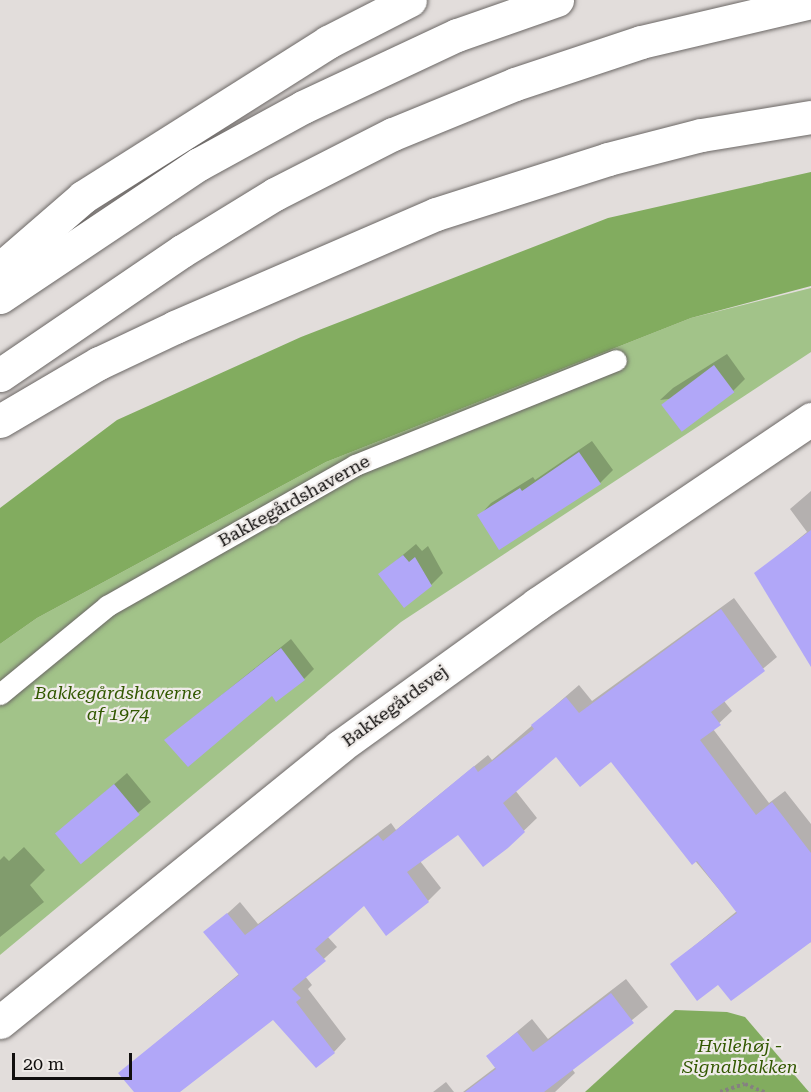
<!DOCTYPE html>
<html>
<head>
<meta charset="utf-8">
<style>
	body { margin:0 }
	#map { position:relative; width:811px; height:1092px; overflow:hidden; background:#e2dddb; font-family:"Roboto Serif",serif }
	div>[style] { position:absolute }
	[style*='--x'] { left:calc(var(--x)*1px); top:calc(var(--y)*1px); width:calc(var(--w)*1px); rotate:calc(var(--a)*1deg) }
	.green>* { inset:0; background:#a2c389 }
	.forest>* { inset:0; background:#82ac5f }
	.shadow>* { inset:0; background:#0003 }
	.building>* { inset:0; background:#b1a7f8; transform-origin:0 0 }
	.path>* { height:4px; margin-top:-2px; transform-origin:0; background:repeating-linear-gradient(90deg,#858180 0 3px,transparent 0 6px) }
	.roads { filter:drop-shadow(0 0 2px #6b6765) drop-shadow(0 0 2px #6b6765) }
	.lane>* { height:21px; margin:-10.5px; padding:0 10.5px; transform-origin:10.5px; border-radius:10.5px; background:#fff }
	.street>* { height:33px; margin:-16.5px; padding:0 16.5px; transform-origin:16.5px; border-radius:16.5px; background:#fff }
	.secondary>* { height:33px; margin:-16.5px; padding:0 16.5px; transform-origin:16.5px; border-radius:16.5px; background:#fff }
	.highway>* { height:33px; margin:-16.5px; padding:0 16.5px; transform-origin:16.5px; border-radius:16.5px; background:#fff }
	span { translate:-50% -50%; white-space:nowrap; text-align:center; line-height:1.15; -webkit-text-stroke:4.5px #efebe8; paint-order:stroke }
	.street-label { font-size:18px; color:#110f0e }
	.park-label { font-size:18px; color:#325801; font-style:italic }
	.scale { position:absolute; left:12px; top:1053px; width:120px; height:27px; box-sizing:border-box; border:3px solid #110f0e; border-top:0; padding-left:8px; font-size:18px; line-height:21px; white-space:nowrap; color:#110f0e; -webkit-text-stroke:4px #efebe8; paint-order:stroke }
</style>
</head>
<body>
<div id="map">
	<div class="green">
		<div style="clip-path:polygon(811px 288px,811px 352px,401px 622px,0 955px,0 644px,37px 618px,326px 462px,691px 318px)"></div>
	</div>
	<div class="forest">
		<div style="clip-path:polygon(811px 172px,811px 286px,691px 318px,326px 462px,37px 618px,0 644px,0 508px,117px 420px,301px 337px,608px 218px)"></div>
		<div style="clip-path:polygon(675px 1010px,727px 1012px,745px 1017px,809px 1092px,585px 1092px)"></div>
	</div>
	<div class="shadow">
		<div style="clip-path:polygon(727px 354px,745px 379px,733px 391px,660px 400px,673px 388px)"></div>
		<div style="clip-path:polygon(592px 441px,613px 470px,600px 483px,500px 547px,479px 516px,491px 503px,533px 477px,535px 480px)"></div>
		<div style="clip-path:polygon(811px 491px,811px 634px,756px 574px,807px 532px,790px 509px)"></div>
		<div style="clip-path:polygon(416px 544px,422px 551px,428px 546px,443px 573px,431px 585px,380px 574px)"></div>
		<div style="clip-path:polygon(734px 598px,777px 657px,724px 701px,732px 711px,713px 729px,769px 803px,785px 791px,811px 824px,811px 942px,718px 983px,672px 964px,737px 911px,611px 760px,557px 755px,515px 790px,537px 818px,507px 847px,458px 833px,420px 861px,441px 888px,428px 901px,386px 934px,364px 904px,327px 936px,337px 947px,305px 976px,312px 985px,308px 989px,346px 1039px,334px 1052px,274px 1018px,179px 1092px,136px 1092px,120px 1073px,239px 974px,206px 933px,240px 902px,258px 924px,391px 823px,396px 830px,488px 755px,492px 760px,579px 685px,592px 701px)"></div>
		<div style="clip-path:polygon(291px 639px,314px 669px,304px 679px,166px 740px)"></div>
		<div style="clip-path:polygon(127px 773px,151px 802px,80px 861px,70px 823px)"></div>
		<div style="clip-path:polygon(24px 847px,45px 870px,30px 885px,44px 902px,0 937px,0 860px,4px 856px,9px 861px)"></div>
		<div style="clip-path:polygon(626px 979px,648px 1007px,572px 1069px,575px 1073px,555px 1092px,463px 1092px,496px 1067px,488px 1056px,532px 1019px,548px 1039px)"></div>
		<div style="clip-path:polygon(446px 1082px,454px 1092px,433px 1092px)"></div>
	</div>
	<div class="building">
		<div style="left:714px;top:365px;width:34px;height:66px;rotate:53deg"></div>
		<div style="clip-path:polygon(579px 452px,601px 484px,499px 550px,477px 515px,520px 488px,522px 491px)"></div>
		<div style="clip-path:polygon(811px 530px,811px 667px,754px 573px)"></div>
		<div style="clip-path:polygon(403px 555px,409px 562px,415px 557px,432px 586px,404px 608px,378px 574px)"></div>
		<div style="clip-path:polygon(721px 609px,765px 671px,711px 712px,721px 725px,700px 740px,756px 815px,772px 802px,811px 853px,811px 942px,731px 1001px,718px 985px,697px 1001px,670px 964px,737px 913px,697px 861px,692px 865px,611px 762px,580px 787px,556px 757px,503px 803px,525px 832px,508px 848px,483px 867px,458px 835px,407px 872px,429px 902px,386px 936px,364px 906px,315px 949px,326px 961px,292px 989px,301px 998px,296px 1002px,335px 1053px,316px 1068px,273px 1020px,180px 1092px,134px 1092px,118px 1073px,239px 975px,203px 932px,227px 913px,245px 935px,378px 835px,383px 841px,474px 766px,478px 772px,534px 729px,531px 725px,566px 697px,579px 713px)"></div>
		<div style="clip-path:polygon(281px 648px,305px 680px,276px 702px,272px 696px,188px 767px,164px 740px)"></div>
		<div style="left:114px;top:784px;width:40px;height:77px;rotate:50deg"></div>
		<div style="clip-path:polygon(611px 993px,634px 1023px,544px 1092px,465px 1092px,496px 1069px,486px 1056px,517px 1032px,533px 1052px)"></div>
	</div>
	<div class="path">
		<div style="--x:720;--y:1092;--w:26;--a:-18"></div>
		<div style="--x:745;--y:1084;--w:21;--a:23"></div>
	</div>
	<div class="roads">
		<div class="lane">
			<div style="--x:0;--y:694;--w:139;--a:-39.4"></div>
			<div style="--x:107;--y:606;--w:285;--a:-29.6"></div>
			<div style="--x:355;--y:465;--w:281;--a:-21.9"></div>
		</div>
		<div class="street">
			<div style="--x:0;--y:1022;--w:437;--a:-39"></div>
			<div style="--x:339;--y:747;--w:244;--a:-35.8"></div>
			<div style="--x:537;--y:604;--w:331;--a:-34"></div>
		</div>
		<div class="secondary">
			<div style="--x:0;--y:269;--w:110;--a:-40.9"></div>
			<div style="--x:83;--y:197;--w:290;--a:-32.3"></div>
			<div style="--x:328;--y:42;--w:92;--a:-27.1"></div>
			<div style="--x:0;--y:421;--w:115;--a:-30.4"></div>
			<div style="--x:99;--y:363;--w:84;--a:-25.3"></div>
			<div style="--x:175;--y:327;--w:284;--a:-23.4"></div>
			<div style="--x:436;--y:214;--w:181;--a:-17.7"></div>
			<div style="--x:608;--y:159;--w:96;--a:-14.5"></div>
			<div style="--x:701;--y:135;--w:111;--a:-9.3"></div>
		</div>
		<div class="highway">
			<div style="--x:0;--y:297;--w:239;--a:-33.8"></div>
			<div style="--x:199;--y:164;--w:119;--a:-28.7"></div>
			<div style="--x:303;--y:107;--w:170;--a:-25.1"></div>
			<div style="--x:457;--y:35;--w:106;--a:-19.3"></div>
			<div style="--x:0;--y:375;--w:220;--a:-34.3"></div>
			<div style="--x:182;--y:251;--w:109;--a:-31.5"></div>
			<div style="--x:275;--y:194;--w:132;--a:-27"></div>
			<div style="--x:393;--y:134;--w:132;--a:-22.3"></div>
			<div style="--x:515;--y:84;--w:133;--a:-18.4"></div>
			<div style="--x:641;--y:42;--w:175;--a:-13.2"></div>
		</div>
	</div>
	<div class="street-label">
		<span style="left:294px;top:501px;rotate:-29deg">Bakkegårdshaverne</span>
		<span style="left:395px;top:706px;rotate:-36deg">Bakkegårdsvej</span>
	</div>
	<div class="park-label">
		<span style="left:118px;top:704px">Bakkegårdshaverne<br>af 1974</span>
		<span style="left:740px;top:1057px">Hvilehøj -<br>Signalbakken</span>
	</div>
	<div class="scale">20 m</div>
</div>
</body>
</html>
